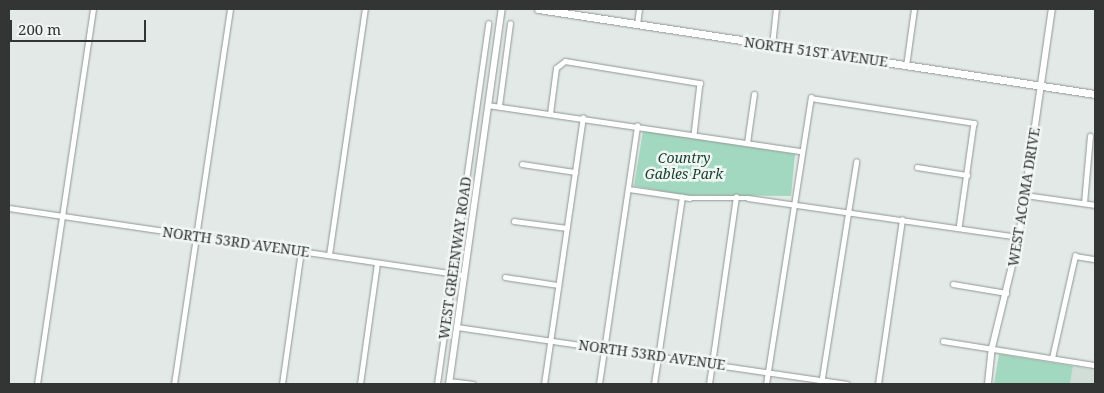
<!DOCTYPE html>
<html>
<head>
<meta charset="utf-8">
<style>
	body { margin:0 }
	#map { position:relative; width:1104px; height:393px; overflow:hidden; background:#e2e9e6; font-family:"Noto Serif",serif }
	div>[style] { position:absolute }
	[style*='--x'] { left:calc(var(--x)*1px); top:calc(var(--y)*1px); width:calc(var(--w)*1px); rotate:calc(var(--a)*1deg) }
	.built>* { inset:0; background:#d0ded7 }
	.green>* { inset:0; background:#a2d8bf }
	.roads { filter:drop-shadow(0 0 1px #8f9693) drop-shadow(0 0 1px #8f9693) }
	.minor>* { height:4.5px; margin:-2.25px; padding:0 2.25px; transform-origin:2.25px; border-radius:2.25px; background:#fff }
	.tertiary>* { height:5.5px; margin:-2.75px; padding:0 2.75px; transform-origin:2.75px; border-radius:2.75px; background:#fff }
	.secondary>* { height:6px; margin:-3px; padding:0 3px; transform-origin:3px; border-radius:3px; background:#fff }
	.primary>* { height:7px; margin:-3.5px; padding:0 3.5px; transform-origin:3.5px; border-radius:3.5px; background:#fff }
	span { translate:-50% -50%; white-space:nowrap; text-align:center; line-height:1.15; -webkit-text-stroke:5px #f0f6f3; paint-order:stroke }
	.street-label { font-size:14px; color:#323534 }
	.park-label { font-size:14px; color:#173f2f; font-style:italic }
	.frame { position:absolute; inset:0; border:10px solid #323534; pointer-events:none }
	.scale { position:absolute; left:10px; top:20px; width:136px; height:22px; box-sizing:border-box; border:2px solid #323534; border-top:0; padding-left:6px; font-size:15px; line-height:18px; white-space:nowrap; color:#323534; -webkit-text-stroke:4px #f0f6f3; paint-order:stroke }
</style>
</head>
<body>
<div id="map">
	<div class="built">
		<div style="clip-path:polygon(1073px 366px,1095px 370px,1095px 384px,1070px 384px)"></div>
	</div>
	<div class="green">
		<div style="clip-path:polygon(643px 131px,795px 154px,791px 196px,684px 195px,634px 186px)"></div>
		<div style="clip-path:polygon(999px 354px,1073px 366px,1070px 384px,994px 384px)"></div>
	</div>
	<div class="roads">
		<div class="minor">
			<div style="--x:637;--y:25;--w:16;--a:-83"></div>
			<div style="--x:772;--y:46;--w:37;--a:-84"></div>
			<div style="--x:906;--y:66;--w:58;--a:-82"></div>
			<div style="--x:488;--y:105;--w:316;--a:8.4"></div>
			<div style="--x:499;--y:106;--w:83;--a:-82.4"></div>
			<div style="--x:550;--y:114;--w:46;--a:-82.6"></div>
			<div style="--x:556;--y:68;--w:11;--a:-38"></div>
			<div style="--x:565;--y:61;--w:137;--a:9.3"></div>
			<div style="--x:700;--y:83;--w:52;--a:96.6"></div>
			<div style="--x:747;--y:143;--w:49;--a:-81.9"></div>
			<div style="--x:522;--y:164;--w:54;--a:8.6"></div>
			<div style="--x:917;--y:167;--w:51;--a:9.1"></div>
			<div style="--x:629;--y:189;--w:61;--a:8.5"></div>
			<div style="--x:689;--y:198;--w:59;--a:0"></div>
			<div style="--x:748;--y:198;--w:274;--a:8.2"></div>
			<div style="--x:1025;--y:195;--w:71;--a:8.1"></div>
			<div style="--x:1084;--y:203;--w:67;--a:-84.9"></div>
			<div style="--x:9;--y:208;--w:460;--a:8.4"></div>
			<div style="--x:514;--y:221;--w:53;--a:7.5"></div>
			<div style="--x:329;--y:255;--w:249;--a:-81.7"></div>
			<div style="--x:505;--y:277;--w:54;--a:8.6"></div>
			<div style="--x:953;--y:284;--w:54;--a:9.6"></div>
			<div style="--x:457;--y:327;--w:394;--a:8.3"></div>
			<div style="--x:943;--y:341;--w:154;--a:9"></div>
			<div style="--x:1052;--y:358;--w:105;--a:-77.3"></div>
			<div style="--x:1075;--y:256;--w:20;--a:9"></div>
			<div style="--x:449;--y:381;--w:24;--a:7"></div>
			<div style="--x:37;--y:384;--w:379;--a:-81.5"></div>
			<div style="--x:174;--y:384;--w:379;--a:-81.5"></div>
			<div style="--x:282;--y:384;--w:134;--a:-81.9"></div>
			<div style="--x:360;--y:384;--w:122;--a:-82"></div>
			<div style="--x:437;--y:384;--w:364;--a:-81.9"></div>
			<div style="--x:544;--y:384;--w:269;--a:-81.7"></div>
			<div style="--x:599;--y:384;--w:261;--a:-81.6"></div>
			<div style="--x:654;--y:384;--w:189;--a:-81.5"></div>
			<div style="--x:709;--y:384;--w:189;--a:-81.8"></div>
			<div style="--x:766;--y:384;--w:290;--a:-81.1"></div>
			<div style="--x:811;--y:98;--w:165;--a:8.7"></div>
			<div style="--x:974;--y:123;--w:106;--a:98.1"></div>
			<div style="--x:821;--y:384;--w:225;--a:-81"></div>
			<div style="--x:878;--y:384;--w:166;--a:-81.7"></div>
		</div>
		<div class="tertiary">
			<div style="--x:988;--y:384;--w:36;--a:-84"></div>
			<div style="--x:992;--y:348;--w:114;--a:-76.3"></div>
			<div style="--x:1019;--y:237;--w:230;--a:-81.8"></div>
		</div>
		<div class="secondary">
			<div style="--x:449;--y:384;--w:379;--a:-82"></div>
		</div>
		<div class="primary">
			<div style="--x:538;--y:9;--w:563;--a:8.68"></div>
		</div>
	</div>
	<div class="street-label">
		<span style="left:816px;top:52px;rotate:8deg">NORTH 51ST AVENUE</span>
		<span style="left:1024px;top:197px;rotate:-81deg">WEST ACOMA DRIVE</span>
		<span style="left:236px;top:242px;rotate:8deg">NORTH 53RD AVENUE</span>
		<span style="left:455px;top:258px;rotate:-82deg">WEST GREENWAY ROAD</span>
		<span style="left:652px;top:355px;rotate:8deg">NORTH 53RD AVENUE</span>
	</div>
	<div class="park-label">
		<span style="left:684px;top:166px">Country<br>Gables Park</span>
	</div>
	<div class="frame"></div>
	<div class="scale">200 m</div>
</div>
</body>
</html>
